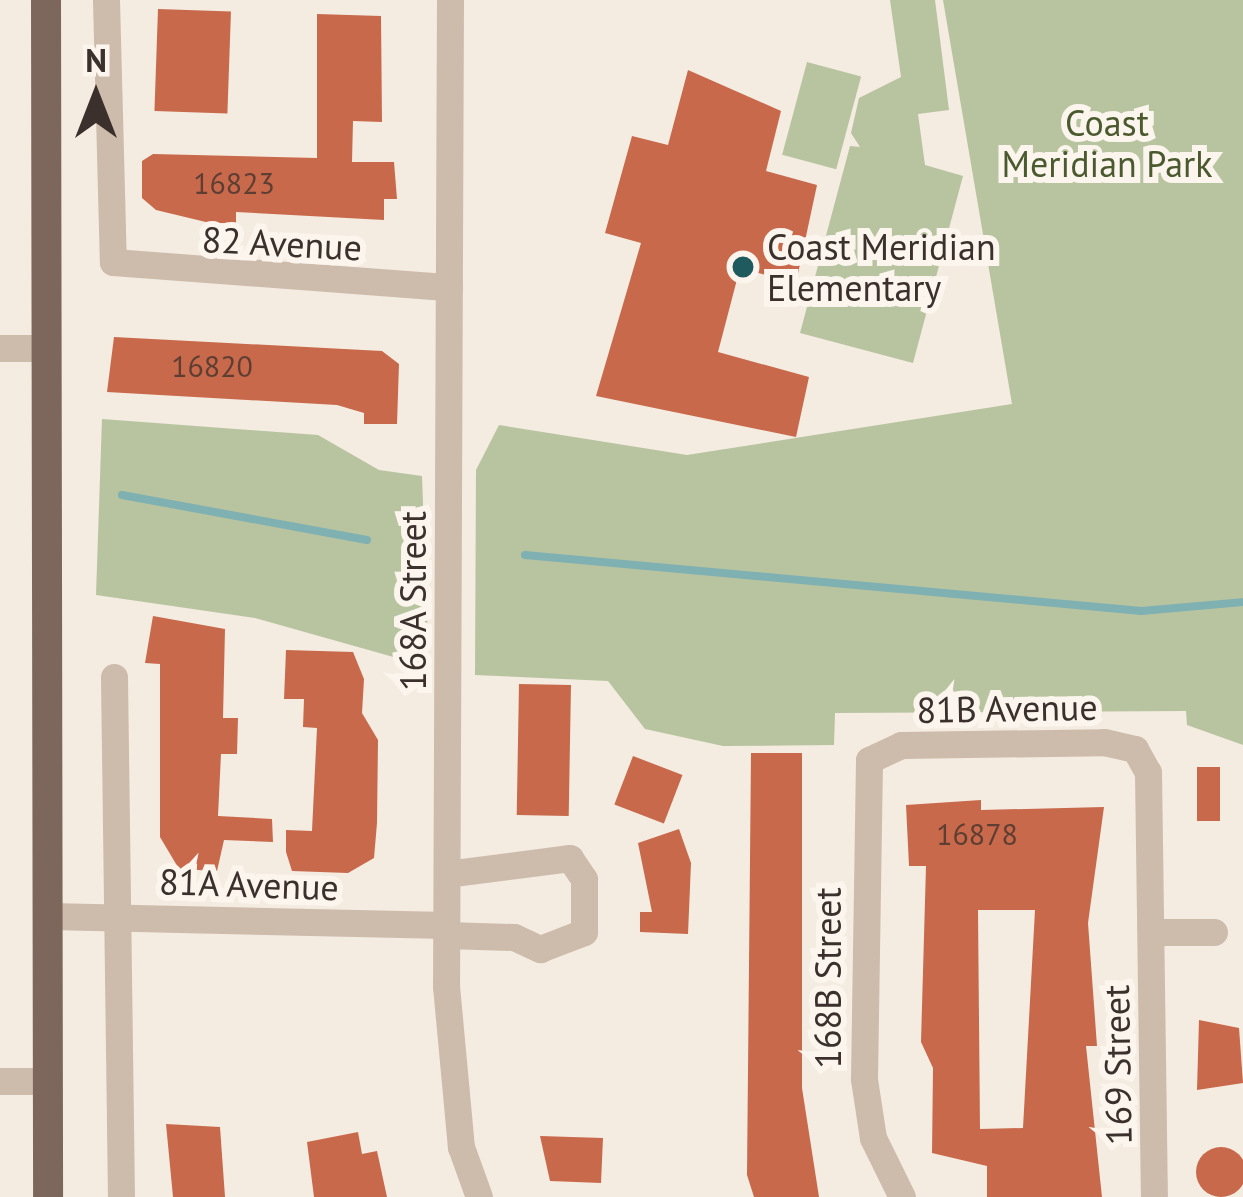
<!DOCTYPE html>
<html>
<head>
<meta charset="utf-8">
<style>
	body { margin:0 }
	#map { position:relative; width:1243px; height:1197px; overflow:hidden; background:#f4ebe1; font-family:"PT Sans",sans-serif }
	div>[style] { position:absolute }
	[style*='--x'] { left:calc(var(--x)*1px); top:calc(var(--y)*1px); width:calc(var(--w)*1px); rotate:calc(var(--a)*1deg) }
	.green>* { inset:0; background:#b8c4a0; transform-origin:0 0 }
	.stream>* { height:8px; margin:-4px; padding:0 4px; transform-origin:4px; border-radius:4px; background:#7fb0b2 }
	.building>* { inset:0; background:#c8694b; transform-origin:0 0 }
	.round { border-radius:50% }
	.minor>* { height:27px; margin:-13.5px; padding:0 13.5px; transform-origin:13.5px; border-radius:13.5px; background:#cdbbac }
	.major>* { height:30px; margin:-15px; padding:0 15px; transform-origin:15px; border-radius:15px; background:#7d675c }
	.dots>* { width:33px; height:33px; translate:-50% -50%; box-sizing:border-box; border:6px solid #fbf5ee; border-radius:50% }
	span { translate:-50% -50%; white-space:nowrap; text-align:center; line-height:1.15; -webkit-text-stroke:12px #fbf5ee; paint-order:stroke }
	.number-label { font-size:30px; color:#5e3e33 }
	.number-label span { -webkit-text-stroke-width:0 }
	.park-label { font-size:36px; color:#4a5a2e }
	.street-label { font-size:36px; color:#3b302b }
	.poi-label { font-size:36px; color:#3b302b }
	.left { translate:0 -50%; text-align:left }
	.north { position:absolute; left:36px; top:36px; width:120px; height:120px; -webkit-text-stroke:9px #fbf5ee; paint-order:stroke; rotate:0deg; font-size:33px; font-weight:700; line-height:48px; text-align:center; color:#3b302b }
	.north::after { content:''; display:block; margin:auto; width:42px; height:54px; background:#3b302b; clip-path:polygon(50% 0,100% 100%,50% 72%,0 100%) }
</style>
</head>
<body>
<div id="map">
	<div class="green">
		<div style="clip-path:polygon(890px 0,935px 0,949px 110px,918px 114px,925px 165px,963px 176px,913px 363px,800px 333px,850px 146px,860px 147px,851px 133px,859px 98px,901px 77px)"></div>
		<div style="clip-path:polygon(943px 0,1243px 0,1243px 745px,1187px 725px,1186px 711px,835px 713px,834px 745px,723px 746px,645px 729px,608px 681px,475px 675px,476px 470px,499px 425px,687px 455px,1012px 404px)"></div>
		<div style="left:807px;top:62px;width:56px;height:96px;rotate:15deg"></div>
		<div style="clip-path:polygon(102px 419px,318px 435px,379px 470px,422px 476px,429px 667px,255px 618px,96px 595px)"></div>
	</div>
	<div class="stream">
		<div style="--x:122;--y:495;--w:249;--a:10.4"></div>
		<div style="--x:525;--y:555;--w:619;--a:5.19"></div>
		<div style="--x:1141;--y:611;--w:102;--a:-5"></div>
	</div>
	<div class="building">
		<div style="left:158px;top:9px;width:73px;height:102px;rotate:2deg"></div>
		<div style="clip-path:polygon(317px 14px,381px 16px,382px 122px,353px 121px,352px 162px,394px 162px,397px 199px,384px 199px,384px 220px,236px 212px,236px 223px,210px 223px,156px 210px,142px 198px,142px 161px,153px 154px,317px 158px)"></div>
		<div style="clip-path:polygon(688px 70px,781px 111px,766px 171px,817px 185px,796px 283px,740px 268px,718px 352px,809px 377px,796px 437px,596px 396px,641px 243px,605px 233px,632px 136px,668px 145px)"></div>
		<div style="clip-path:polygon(114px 337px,382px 351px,399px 364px,397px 424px,364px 424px,364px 413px,337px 405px,107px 392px)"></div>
		<div style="clip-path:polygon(153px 616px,225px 629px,223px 718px,238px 718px,237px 754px,221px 754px,218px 816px,272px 819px,273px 842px,224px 840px,217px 871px,179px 869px,160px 837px,160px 664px,145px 663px)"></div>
		<div style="clip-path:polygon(286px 650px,353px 652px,364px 679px,362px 713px,378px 740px,377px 823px,374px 858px,348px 873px,292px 871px,286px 852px,286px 830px,312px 831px,317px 728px,303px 727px,304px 699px,284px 699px)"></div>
		<div style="left:519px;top:684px;width:52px;height:131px;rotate:1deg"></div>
		<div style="clip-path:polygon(751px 753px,802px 753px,802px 1088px,819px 1197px,754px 1197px,747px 1175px)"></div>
		<div style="left:633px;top:756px;width:53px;height:52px;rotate:21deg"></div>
		<div style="left:1197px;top:767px;width:23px;height:54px"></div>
		<div style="clip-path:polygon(evenodd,981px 800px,981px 810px,1104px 807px,1088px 923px,1097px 1046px,1086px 1046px,1102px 1197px,987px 1197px,987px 1166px,932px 1153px,933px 1068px,921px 1042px,926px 866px,909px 866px,906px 805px,981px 800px,978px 910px,1035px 910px,1023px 1128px,980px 1129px,978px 910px)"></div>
		<div style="clip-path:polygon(679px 829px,691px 863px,688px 934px,640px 932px,640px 912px,652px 912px,638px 843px)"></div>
		<div style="clip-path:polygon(1199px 1020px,1239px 1028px,1243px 1083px,1197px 1090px)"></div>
		<div style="clip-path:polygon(166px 1124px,220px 1127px,225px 1197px,173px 1197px)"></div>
		<div style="clip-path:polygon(358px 1132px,362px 1154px,377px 1151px,387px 1197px,314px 1197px,307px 1142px)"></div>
		<div style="clip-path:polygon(540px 1136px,603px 1138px,601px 1183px,550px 1181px)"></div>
		<div class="round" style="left:1196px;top:1147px;width:50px;height:50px"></div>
	</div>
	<div class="minor">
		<div style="--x:106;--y:0;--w:262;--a:88.5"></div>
		<div style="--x:113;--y:262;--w:337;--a:4.3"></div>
		<div style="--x:450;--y:0;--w:986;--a:90.23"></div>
		<div style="--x:446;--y:986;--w:162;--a:84.7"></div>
		<div style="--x:461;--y:1147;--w:53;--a:70.2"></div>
		<div style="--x:0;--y:348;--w:47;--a:0"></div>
		<div style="--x:114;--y:677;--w:520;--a:89.23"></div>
		<div style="--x:49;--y:916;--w:397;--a:1.3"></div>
		<div style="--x:1152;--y:932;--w:62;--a:0"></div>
		<div style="--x:446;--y:935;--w:68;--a:1.7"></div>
		<div style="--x:514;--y:937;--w:29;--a:25"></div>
		<div style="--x:540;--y:949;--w:47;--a:-21.1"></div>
		<div style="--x:584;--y:932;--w:53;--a:-90"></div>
		<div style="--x:584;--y:879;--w:25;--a:-124"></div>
		<div style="--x:570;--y:858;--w:124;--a:172.6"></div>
		<div style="--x:0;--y:1081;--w:46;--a:0"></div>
		<div style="--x:902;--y:1197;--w:66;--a:-116.2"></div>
		<div style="--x:873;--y:1138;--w:60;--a:-98.7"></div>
		<div style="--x:864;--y:1079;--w:319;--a:-89.1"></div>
		<div style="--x:869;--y:760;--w:35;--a:-25"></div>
		<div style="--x:901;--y:745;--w:203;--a:-0.8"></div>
		<div style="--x:1104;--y:742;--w:32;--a:13"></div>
		<div style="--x:1135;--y:749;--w:26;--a:61"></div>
		<div style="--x:1148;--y:772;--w:425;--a:89.2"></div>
	</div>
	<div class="major">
		<div style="--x:46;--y:0;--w:1197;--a:89.9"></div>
	</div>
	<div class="dots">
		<div style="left:743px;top:267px;background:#1f5a5e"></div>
	</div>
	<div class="number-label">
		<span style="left:234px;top:183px">16823</span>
		<span style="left:212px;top:366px">16820</span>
		<span style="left:977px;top:834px">16878</span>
	</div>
	<div class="park-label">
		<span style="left:1107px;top:143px">Coast<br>Meridian Park</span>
	</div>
	<div class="street-label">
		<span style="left:282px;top:243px;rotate:3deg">82 Avenue</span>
		<span style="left:413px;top:601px;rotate:-90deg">168A Street</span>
		<span style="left:1007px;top:708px;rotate:-1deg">81B Avenue</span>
		<span style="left:249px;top:884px;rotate:2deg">81A Avenue</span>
		<span style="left:828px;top:978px;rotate:-90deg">168B Street</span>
		<span style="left:1117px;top:1065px;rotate:-91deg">169 Street</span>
	</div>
	<div class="poi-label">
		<span class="left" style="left:767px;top:267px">Coast Meridian<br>Elementary</span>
	</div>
	<div class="north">N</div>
</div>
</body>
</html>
